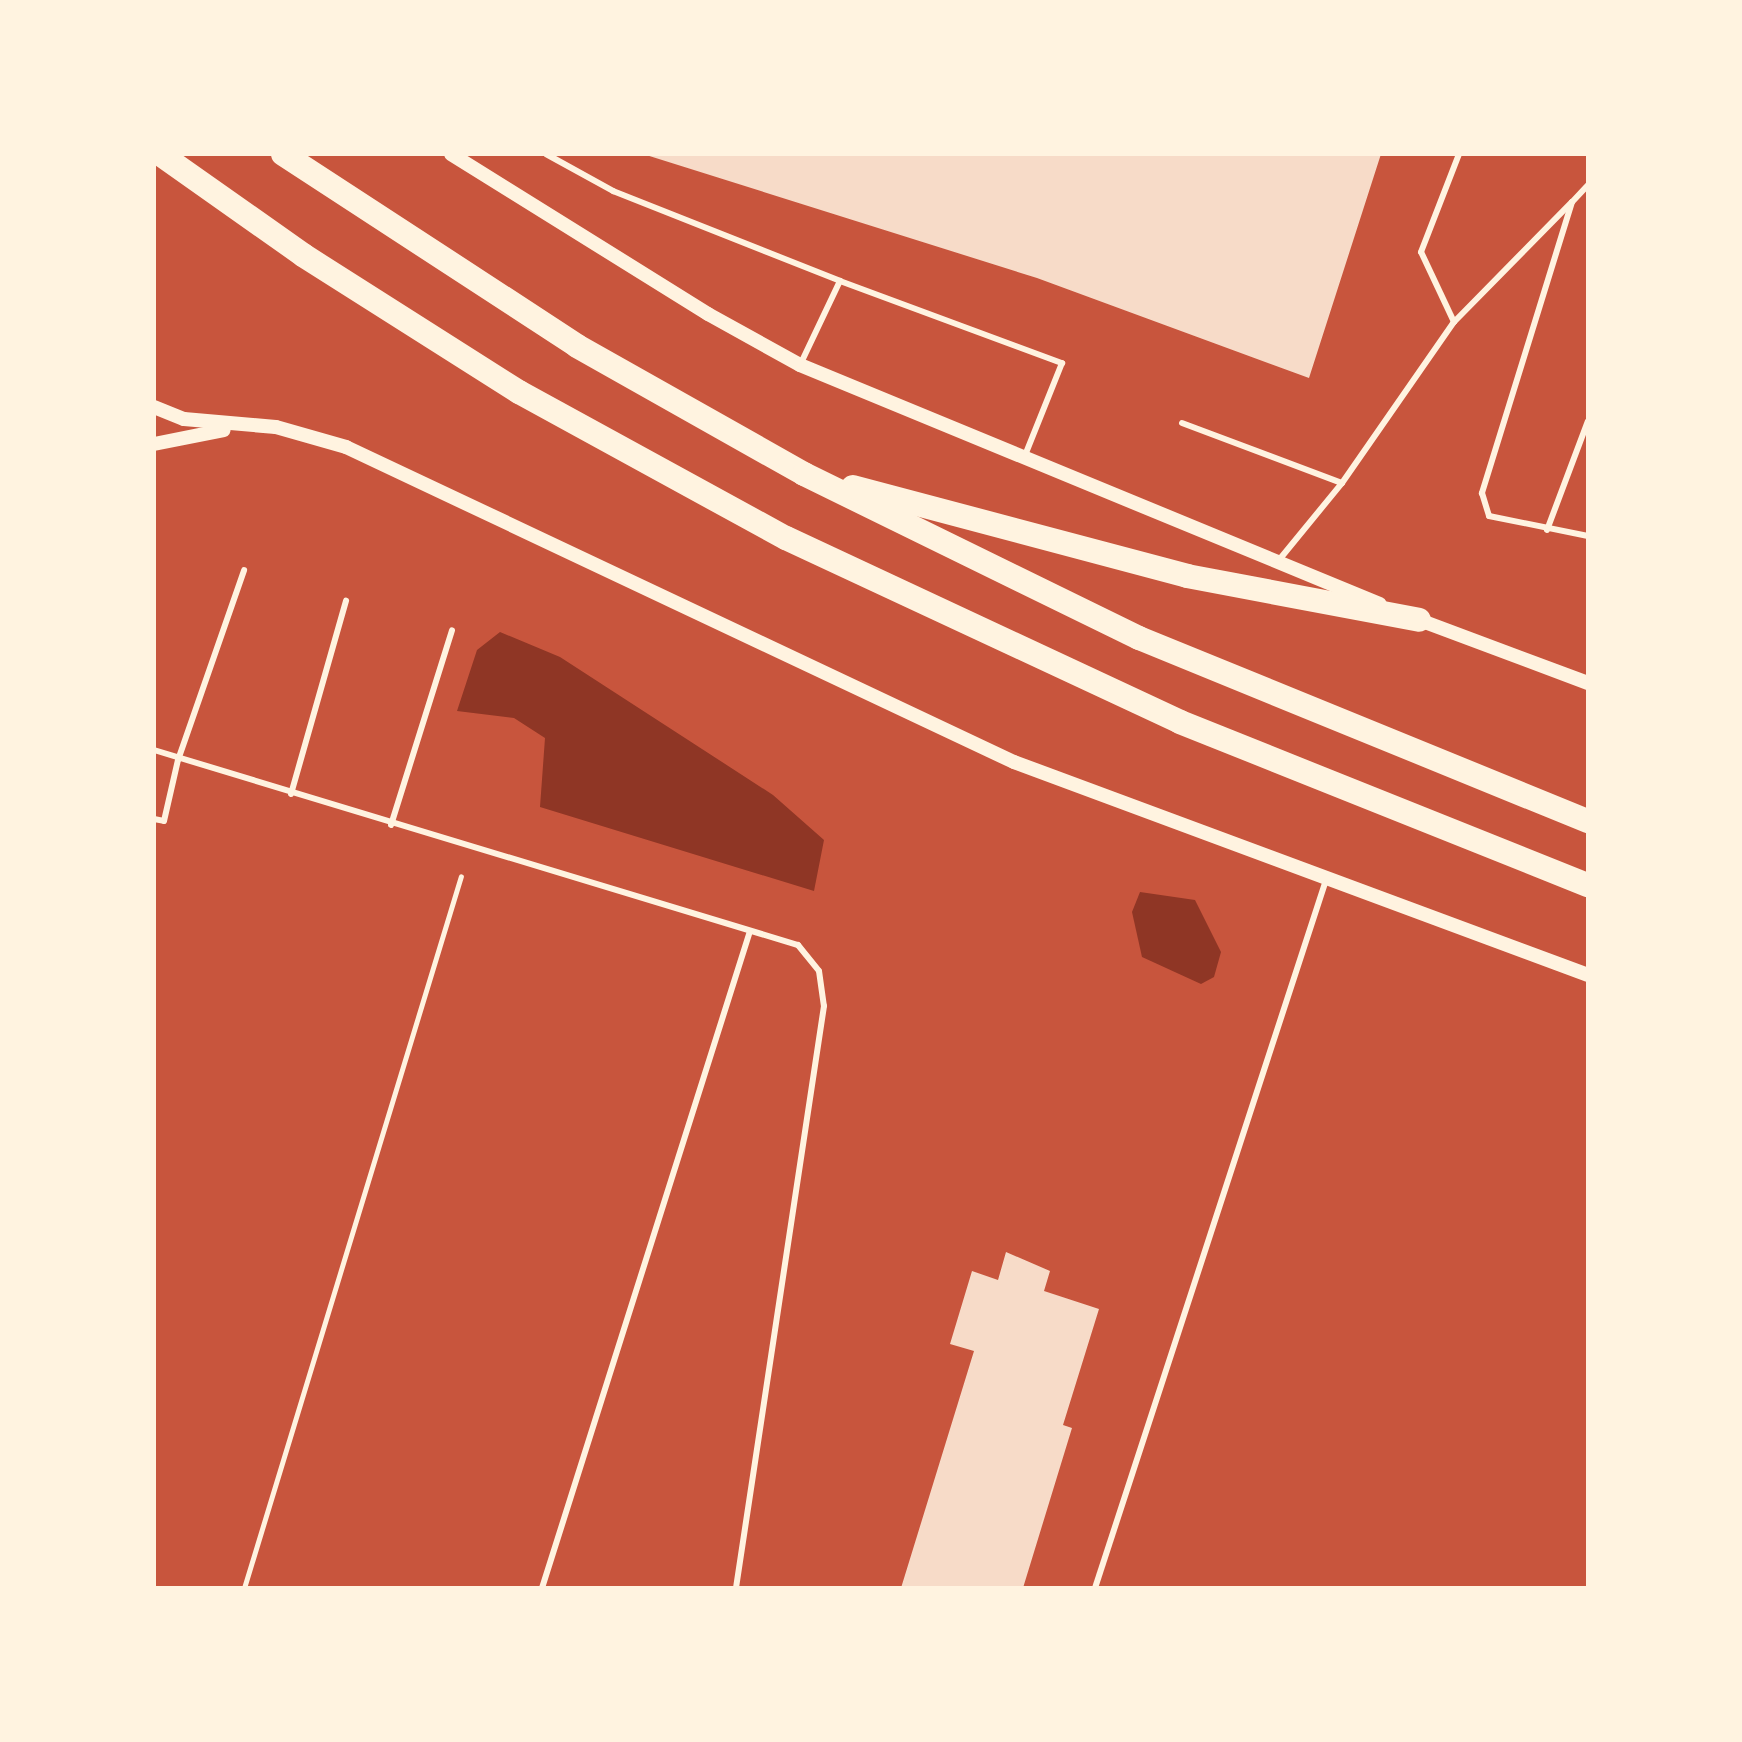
<!DOCTYPE html>
<html>
<head>
<meta charset="utf-8">
<style>
	body { margin:0 }
	#map { position:relative; width:1742px; height:1742px; overflow:hidden; background:#c8553d; font-family:Arial,sans-serif }
	div>[style] { position:absolute }
	[style*='--x'] { left:calc(var(--x)*1px); top:calc(var(--y)*1px); width:calc(var(--w)*1px); rotate:calc(var(--a)*1deg) }
	.water>* { inset:0; background:#8f3625 }
	.building>* { inset:0; background:#f7dbc8 }
	.path>* { height:5px; margin:-2.5px; padding:0 2.5px; transform-origin:2.5px; border-radius:2.5px; background:#fff3e0 }
	.service>* { height:6px; margin:-3px; padding:0 3px; transform-origin:3px; border-radius:3px; background:#fff3e0 }
	.tertiary>* { height:14px; margin:-7px; padding:0 7px; transform-origin:7px; border-radius:7px; background:#fff3e0 }
	.motorway>* { height:24px; margin:-12px; padding:0 12px; transform-origin:12px; border-radius:12px; background:#fff3e0 }
	span { translate:-50% -50%; white-space:nowrap; text-align:center; line-height:1.15; -webkit-text-stroke:6px #fff3e0; paint-order:stroke }
	.frame { position:absolute; inset:0; border:156px solid #fff3e0; pointer-events:none }
</style>
</head>
<body>
<div id="map">
	<div class="water">
		<div style="clip-path:polygon(500px 632px,560px 657px,773px 795px,824px 840px,814px 891px,540px 807px,545px 738px,514px 718px,457px 711px,477px 650px)"></div>
		<div style="clip-path:polygon(1140px 892px,1195px 900px,1221px 952px,1214px 977px,1201px 984px,1142px 957px,1132px 912px)"></div>
	</div>
	<div class="building">
		<div style="clip-path:polygon(643px 154px,1381px 154px,1309px 378px,1037px 278px)"></div>
		<div style="clip-path:polygon(1006px 1252px,1050px 1271px,1044px 1291px,1099px 1309px,1063px 1425px,1072px 1428px,1023px 1588px,901px 1588px,974px 1351px,950px 1344px,972px 1271px,998px 1280px)"></div>
	</div>
	<div class="path">
		<div style="--x:244;--y:1588;--w:744;--a:-73.05"></div>
	</div>
	<div class="service">
		<div style="--x:546;--y:154;--w:77;--a:28.9"></div>
		<div style="--x:613;--y:191;--w:244;--a:21.6"></div>
		<div style="--x:1588;--y:185;--w:23;--a:133"></div>
		<div style="--x:1572;--y:202;--w:305;--a:107.2"></div>
		<div style="--x:1482;--y:493;--w:24;--a:73"></div>
		<div style="--x:1489;--y:516;--w:101;--a:11.4"></div>
		<div style="--x:1454;--y:322;--w:77;--a:-115.2"></div>
		<div style="--x:1421;--y:252;--w:105;--a:-68.8"></div>
		<div style="--x:801;--y:363;--w:91;--a:-64.6"></div>
		<div style="--x:840;--y:281;--w:237;--a:20.3"></div>
		<div style="--x:1062;--y:363;--w:102;--a:111.8"></div>
		<div style="--x:1182;--y:423;--w:171;--a:20.6"></div>
		<div style="--x:1547;--y:530;--w:116;--a:-69.4"></div>
		<div style="--x:1279;--y:560;--w:99;--a:-50.7"></div>
		<div style="--x:1342;--y:483;--w:196;--a:-55.2"></div>
		<div style="--x:1454;--y:322;--w:168;--a:-45.5"></div>
		<div style="--x:154;--y:750;--w:673;--a:16.85"></div>
		<div style="--x:798;--y:945;--w:33;--a:51"></div>
		<div style="--x:819;--y:971;--w:35;--a:82"></div>
		<div style="--x:824;--y:1006;--w:589;--a:98.6"></div>
		<div style="--x:291;--y:794;--w:201;--a:-74.1"></div>
		<div style="--x:154;--y:819;--w:10;--a:11"></div>
		<div style="--x:164;--y:821;--w:63;--a:-77.1"></div>
		<div style="--x:178;--y:760;--w:201;--a:-70.8"></div>
		<div style="--x:391;--y:825;--w:204;--a:-72.6"></div>
		<div style="--x:542;--y:1588;--w:689;--a:-72.43"></div>
		<div style="--x:1095;--y:1588;--w:745;--a:-71.93"></div>
	</div>
	<div class="tertiary">
		<div style="--x:451;--y:154;--w:303;--a:31.9"></div>
		<div style="--x:708;--y:314;--w:105;--a:29"></div>
		<div style="--x:800;--y:365;--w:627;--a:22.4"></div>
		<div style="--x:154;--y:407;--w:32;--a:22"></div>
		<div style="--x:184;--y:419;--w:92;--a:5"></div>
		<div style="--x:276;--y:427;--w:73;--a:15.9"></div>
		<div style="--x:346;--y:447;--w:739;--a:25.25"></div>
		<div style="--x:1014;--y:762;--w:612;--a:20.36"></div>
		<div style="--x:154;--y:444;--w:71;--a:-11.3"></div>
		<div style="--x:1414;--y:618;--w:186;--a:20.5"></div>
	</div>
	<div class="motorway">
		<div style="--x:160;--y:154;--w:175;--a:35.2"></div>
		<div style="--x:303;--y:255;--w:256;--a:32.4"></div>
		<div style="--x:519;--y:392;--w:304;--a:28.7"></div>
		<div style="--x:786;--y:538;--w:435;--a:25"></div>
		<div style="--x:1180;--y:722;--w:439;--a:21.8"></div>
		<div style="--x:283;--y:154;--w:351;--a:33.1"></div>
		<div style="--x:577;--y:346;--w:261;--a:29.4"></div>
		<div style="--x:804;--y:474;--w:373;--a:26.1"></div>
		<div style="--x:1139;--y:638;--w:485;--a:22.2"></div>
		<div style="--x:853;--y:487;--w:346;--a:14.9"></div>
		<div style="--x:1187;--y:576;--w:236;--a:10.7"></div>
	</div>
	<div class="frame"></div>
</div>
</body>
</html>
